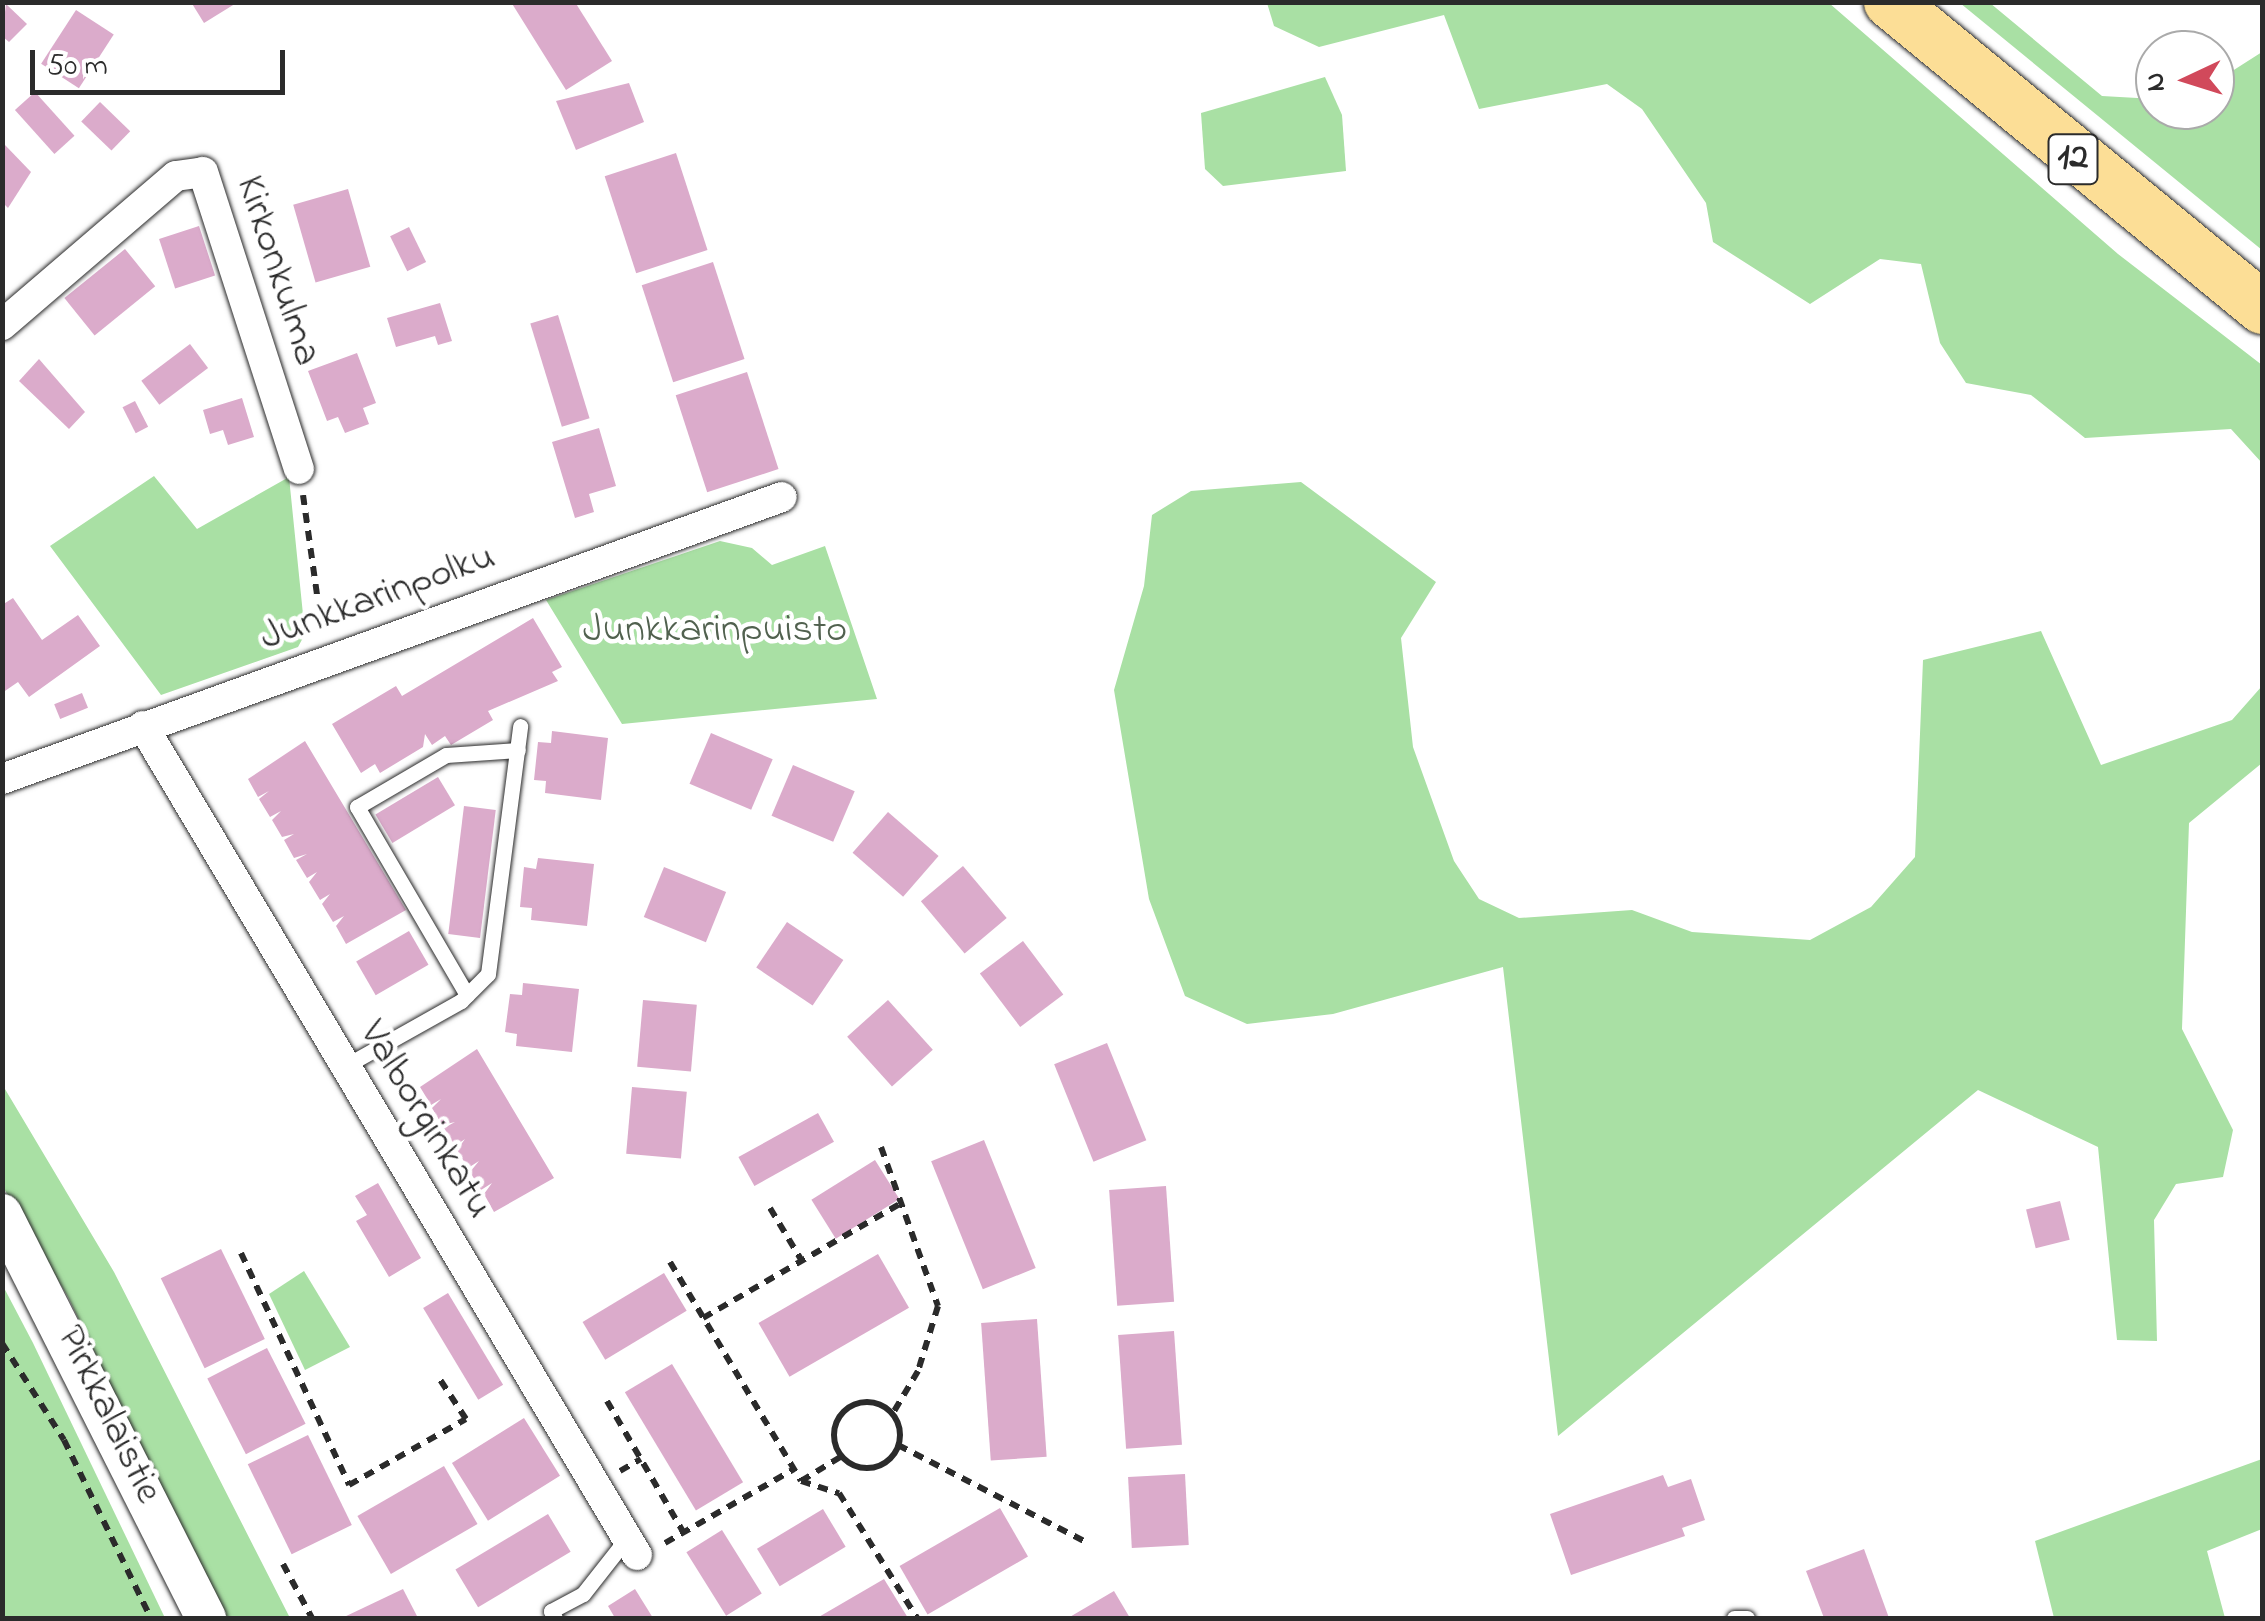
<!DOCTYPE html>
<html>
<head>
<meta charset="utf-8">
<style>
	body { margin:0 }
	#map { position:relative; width:2265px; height:1621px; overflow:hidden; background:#fff; font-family:"Indie Flower",sans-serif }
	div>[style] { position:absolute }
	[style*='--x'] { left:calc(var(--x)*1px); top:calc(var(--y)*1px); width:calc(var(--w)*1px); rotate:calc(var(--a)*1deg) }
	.green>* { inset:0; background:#a9e0a4 }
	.building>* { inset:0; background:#dbabcb; transform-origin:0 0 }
	.path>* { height:6px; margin-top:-3px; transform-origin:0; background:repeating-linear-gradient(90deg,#2b2b2b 0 10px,transparent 0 18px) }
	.path>.ring { margin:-3px; padding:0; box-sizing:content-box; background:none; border:6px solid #2b2b2b; border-radius:50% }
	.roads { filter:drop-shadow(0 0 2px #2b2b2b) drop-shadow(0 0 2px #2b2b2b) }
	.service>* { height:15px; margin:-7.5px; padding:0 7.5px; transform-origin:7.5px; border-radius:7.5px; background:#fff }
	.minor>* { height:30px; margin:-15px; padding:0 15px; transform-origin:15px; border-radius:15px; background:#fff }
	.tertiary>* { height:40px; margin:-20px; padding:0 20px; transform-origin:20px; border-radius:20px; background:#fff }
	.trunk>* { height:52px; margin:-26px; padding:0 26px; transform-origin:26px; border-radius:26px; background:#fcde96 }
	span { translate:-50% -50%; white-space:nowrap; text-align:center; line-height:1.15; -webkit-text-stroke:9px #fff; paint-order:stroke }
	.shield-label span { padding:2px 8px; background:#fff; border:2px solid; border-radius:8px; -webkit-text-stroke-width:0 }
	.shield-label { font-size:38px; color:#2b2b2b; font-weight:700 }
	.street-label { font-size:40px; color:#2b2b2b }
	.park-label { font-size:40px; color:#51614f }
	.frame { position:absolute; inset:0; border:5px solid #2b2b2b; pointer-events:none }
	.north { position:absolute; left:2135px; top:30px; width:100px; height:100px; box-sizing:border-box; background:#fff; border:2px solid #aaa; border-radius:50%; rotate:266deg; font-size:28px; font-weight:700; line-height:40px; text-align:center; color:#2b2b2b }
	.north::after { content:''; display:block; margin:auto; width:35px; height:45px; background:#d1495b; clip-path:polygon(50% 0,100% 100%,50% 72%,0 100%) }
	.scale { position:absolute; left:30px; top:50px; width:255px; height:45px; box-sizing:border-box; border:5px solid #2b2b2b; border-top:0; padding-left:12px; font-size:30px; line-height:35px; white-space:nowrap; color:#2b2b2b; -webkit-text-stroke:8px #fff; paint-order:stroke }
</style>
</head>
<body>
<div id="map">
	<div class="green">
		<div style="clip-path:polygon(1267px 3px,1829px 3px,2118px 254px,2262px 365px,2262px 463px,2231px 429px,2085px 438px,2031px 395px,1966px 383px,1940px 343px,1921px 264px,1880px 259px,1810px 304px,1713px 242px,1706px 203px,1642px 109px,1607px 84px,1479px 109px,1444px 15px,1319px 47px,1274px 26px)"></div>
		<div style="clip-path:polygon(1960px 3px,1990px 3px,2102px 96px,2155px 99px,2155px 110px,2215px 110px,2215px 82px,2262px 52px,2262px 250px)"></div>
		<div style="clip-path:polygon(1325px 77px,1342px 115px,1346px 171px,1223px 186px,1205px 169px,1201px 113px)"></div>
		<div style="clip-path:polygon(154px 476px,197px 529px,289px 477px,305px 634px,298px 647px,161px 695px,50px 546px)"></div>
		<div style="clip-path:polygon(1301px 482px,1436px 582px,1401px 638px,1413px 747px,1454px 861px,1479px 899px,1519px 918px,1632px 910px,1692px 932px,1810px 940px,1871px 907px,1915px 857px,1923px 660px,2041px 631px,2101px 765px,2232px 720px,2262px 686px,2262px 763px,2189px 823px,2182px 1029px,2233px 1130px,2223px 1177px,2176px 1184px,2154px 1220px,2157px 1341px,2117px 1340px,2098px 1147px,1978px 1090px,1558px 1436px,1503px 967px,1333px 1014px,1247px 1024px,1185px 996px,1149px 899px,1114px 690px,1144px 586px,1152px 515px,1191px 491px)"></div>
		<div style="clip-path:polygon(720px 541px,752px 548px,772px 565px,825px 546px,877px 699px,622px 724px,546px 600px)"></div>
		<div style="clip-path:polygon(2px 1084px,114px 1272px,290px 1618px,223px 1618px,68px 1297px,3px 1187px)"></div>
		<div style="clip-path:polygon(304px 1271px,350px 1347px,305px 1370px,269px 1294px)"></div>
		<div style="clip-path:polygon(2px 1284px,33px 1343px,165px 1618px,3px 1618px)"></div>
		<div style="clip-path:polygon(2262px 1459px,2262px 1529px,2207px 1551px,2225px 1618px,2054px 1618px,2035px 1541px)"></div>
	</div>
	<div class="building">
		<div style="clip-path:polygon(191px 2px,238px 2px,204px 23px)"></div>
		<div style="clip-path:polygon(511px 2px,575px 2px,612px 61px,566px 90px)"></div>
		<div style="clip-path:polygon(6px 4px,27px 24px,9px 42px,2px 36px)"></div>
		<div style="left:76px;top:10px;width:45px;height:64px;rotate:33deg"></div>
		<div style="clip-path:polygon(629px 83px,644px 122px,576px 150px,556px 101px)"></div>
		<div style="left:35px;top:92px;width:59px;height:27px;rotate:48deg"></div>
		<div style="left:100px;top:102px;width:42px;height:27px;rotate:44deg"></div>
		<div style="clip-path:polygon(5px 145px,31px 172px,8px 208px,2px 202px)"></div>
		<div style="left:676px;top:153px;width:102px;height:75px;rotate:72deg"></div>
		<div style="left:348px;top:189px;width:81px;height:57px;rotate:74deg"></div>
		<div style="left:199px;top:226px;width:52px;height:42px;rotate:72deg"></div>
		<div style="left:409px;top:227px;width:39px;height:21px;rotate:64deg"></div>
		<div style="left:125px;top:249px;width:48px;height:78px;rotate:51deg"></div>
		<div style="left:713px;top:262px;width:102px;height:75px;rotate:72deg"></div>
		<div style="clip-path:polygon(440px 303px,452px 341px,438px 345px,435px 336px,396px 347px,387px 318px)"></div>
		<div style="left:558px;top:315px;width:108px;height:29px;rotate:73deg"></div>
		<div style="left:190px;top:344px;width:30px;height:61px;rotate:53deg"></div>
		<div style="clip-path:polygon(357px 353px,376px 403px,363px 408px,369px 424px,345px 433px,338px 417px,327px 421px,308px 371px)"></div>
		<div style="clip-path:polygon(39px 359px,85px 412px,69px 429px,19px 381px)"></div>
		<div style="left:747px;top:372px;width:102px;height:75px;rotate:72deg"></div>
		<div style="clip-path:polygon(242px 398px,254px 437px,228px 445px,223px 430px,210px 434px,203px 410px)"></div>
		<div style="left:135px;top:401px;width:29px;height:14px;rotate:63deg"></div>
		<div style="clip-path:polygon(599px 428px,616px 486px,589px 494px,594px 512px,575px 518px,552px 442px)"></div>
		<div style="clip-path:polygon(13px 598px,42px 640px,78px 615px,100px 646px,29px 697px,18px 682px,2px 693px,2px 605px)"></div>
		<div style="clip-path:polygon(533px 618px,562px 667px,552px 672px,558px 681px,488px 711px,493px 720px,451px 745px,445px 736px,432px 745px,425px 734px,423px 747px,380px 773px,375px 764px,361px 773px,332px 724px,396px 686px,402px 696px)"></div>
		<div style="left:82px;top:693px;width:16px;height:30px;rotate:68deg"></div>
		<div style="clip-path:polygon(552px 731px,608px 738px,601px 800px,545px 793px,546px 781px,534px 780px,538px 742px,551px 743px)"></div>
		<div style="left:711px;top:733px;width:67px;height:55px;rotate:23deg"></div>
		<div style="clip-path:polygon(305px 741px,406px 910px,346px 944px,336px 926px,344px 916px,333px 922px,322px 904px,330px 894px,320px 900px,309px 882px,317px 872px,307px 878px,296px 860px,307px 854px,294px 858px,284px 840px,294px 834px,282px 837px,272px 820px,281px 811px,270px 817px,259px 799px,269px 791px,258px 797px,248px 779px)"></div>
		<div style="left:793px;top:765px;width:67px;height:55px;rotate:23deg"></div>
		<div style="left:438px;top:777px;width:33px;height:73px;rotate:59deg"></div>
		<div style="left:464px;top:806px;width:32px;height:129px;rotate:7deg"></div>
		<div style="left:888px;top:812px;width:67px;height:54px;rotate:41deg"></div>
		<div style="clip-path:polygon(538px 858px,594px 864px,587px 926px,531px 920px,532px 908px,520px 907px,524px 867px,536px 869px)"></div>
		<div style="left:963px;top:866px;width:68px;height:55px;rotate:50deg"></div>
		<div style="left:664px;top:867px;width:67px;height:54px;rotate:22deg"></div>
		<div style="left:787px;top:922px;width:68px;height:55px;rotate:34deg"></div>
		<div style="left:409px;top:931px;width:39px;height:61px;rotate:60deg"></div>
		<div style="left:1023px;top:941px;width:67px;height:54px;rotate:53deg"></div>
		<div style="clip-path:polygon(523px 983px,579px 989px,572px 1052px,516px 1046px,517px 1034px,505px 1032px,510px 994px,522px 995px)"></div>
		<div style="left:643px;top:1000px;width:54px;height:67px;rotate:5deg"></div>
		<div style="left:888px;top:1000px;width:67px;height:55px;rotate:48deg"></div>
		<div style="left:1107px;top:1043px;width:105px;height:57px;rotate:68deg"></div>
		<div style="clip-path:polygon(477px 1049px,554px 1178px,494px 1212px,484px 1194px,492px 1183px,481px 1190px,470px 1172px,479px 1161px,468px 1168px,457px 1150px,465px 1139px,455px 1146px,444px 1128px,455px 1122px,442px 1125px,432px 1108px,441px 1099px,431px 1105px,420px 1087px)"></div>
		<div style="left:632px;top:1087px;width:55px;height:67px;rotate:5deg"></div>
		<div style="left:818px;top:1113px;width:33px;height:91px;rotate:61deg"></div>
		<div style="left:984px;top:1140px;width:138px;height:57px;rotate:68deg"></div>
		<div style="left:875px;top:1160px;width:46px;height:75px;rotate:58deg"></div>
		<div style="clip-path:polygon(378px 1183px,421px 1258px,389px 1277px,356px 1221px,367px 1215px,355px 1196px)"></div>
		<div style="left:1166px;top:1186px;width:116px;height:57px;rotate:86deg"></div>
		<div style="left:2060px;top:1201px;width:40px;height:35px;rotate:76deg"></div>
		<div style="left:221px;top:1249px;width:100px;height:67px;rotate:64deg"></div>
		<div style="left:878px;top:1254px;width:62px;height:138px;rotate:60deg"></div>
		<div style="left:664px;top:1273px;width:44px;height:95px;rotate:59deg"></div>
		<div style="left:448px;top:1293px;width:107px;height:29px;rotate:59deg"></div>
		<div style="left:1037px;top:1319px;width:138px;height:56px;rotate:86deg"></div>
		<div style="left:1174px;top:1331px;width:114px;height:56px;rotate:86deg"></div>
		<div style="left:267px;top:1348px;width:85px;height:67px;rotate:63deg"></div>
		<div style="left:672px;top:1364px;width:138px;height:55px;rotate:59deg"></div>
		<div style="left:524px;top:1418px;width:68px;height:85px;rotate:58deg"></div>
		<div style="left:308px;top:1435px;width:100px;height:67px;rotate:64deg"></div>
		<div style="left:444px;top:1466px;width:67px;height:100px;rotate:60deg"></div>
		<div style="left:1185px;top:1474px;width:71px;height:57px;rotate:87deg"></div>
		<div style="clip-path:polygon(1663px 1475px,1668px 1487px,1691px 1479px,1705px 1520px,1682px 1528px,1685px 1536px,1571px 1575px,1550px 1514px)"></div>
		<div style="left:1000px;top:1508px;width:56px;height:116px;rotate:60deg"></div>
		<div style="left:823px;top:1509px;width:44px;height:77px;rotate:59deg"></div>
		<div style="left:548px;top:1514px;width:44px;height:108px;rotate:59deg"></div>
		<div style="left:722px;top:1530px;width:75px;height:42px;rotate:58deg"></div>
		<div style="clip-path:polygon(1864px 1549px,1889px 1618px,1824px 1618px,1806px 1571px)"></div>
		<div style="clip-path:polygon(884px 1579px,908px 1618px,817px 1618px)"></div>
		<div style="clip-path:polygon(403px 1589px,418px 1618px,342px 1618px)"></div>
		<div style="clip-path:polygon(635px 1589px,653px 1618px,615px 1618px,608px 1606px)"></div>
		<div style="clip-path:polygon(1114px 1591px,1130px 1618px,1068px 1618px)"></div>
	</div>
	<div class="path">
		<div style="--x:303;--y:495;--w:137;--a:82"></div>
		<div style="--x:881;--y:1147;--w:169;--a:70.3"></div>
		<div style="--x:938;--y:1306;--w:68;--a:107.1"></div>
		<div style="--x:918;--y:1371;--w:49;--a:120.8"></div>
		<div style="--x:770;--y:1208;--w:62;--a:58.9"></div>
		<div style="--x:241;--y:1253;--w:256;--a:65"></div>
		<div style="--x:349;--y:1485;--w:134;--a:-29.4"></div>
		<div style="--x:466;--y:1419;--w:53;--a:-123.4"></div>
		<div style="--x:670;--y:1262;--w:255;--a:59.1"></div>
		<div style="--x:801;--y:1481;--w:40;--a:18"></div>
		<div style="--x:839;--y:1493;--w:147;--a:58"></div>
		<div style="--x:703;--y:1318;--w:231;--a:-30.1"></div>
		<div style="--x:2;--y:1343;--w:115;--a:57.4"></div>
		<div style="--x:64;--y:1440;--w:198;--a:64"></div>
		<div style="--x:607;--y:1401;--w:155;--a:59.8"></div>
		<div class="ring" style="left:834px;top:1402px;width:60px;height:60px"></div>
		<div style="--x:898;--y:1445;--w:212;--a:27.3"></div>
		<div style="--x:620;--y:1471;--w:24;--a:-30"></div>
		<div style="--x:801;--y:1481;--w:48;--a:-31.4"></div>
		<div style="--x:665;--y:1543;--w:149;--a:-29.8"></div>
		<div style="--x:283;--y:1564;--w:61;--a:61.8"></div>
	</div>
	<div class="roads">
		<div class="service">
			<div style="--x:467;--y:995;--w:218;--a:-120.3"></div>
			<div style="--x:357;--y:807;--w:103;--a:-30.3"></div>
			<div style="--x:446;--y:755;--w:72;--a:-4"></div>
			<div style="--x:347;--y:1065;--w:131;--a:-29.3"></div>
			<div style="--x:461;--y:1001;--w:38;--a:-45"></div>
			<div style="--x:488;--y:974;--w:250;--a:-82.6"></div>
			<div style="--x:555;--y:1618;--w:8;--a:-120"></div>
			<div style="--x:551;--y:1611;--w:36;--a:-28"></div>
			<div style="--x:583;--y:1594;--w:71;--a:-51.8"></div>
			<div style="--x:1734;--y:1618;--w:13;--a:0"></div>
		</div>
		<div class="minor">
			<div style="--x:2;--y:325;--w:229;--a:-40.6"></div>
			<div style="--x:176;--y:176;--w:27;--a:-8"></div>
			<div style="--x:203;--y:172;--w:312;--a:72.1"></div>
			<div style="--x:143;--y:726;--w:965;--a:59.21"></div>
			<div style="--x:2;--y:779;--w:829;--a:-19.88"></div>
		</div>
		<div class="tertiary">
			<div style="--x:2;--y:1214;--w:453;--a:63.2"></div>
		</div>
		<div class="trunk">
			<div style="--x:1890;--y:2;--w:482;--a:39.4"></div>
		</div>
	</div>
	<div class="shield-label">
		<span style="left:2073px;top:159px">12</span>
	</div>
	<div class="street-label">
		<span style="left:277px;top:271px;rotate:72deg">Kirkonkulma</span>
		<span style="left:378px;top:598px;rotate:-20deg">Junkkarinpolku</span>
		<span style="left:425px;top:1120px;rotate:59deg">Valborginkatu</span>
		<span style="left:108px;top:1415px;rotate:64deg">Pirkkalaistie</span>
	</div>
	<div class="park-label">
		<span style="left:715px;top:631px">Junkkarinpuisto</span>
	</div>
	<div class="frame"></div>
	<div class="north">N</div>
	<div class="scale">50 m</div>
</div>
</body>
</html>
